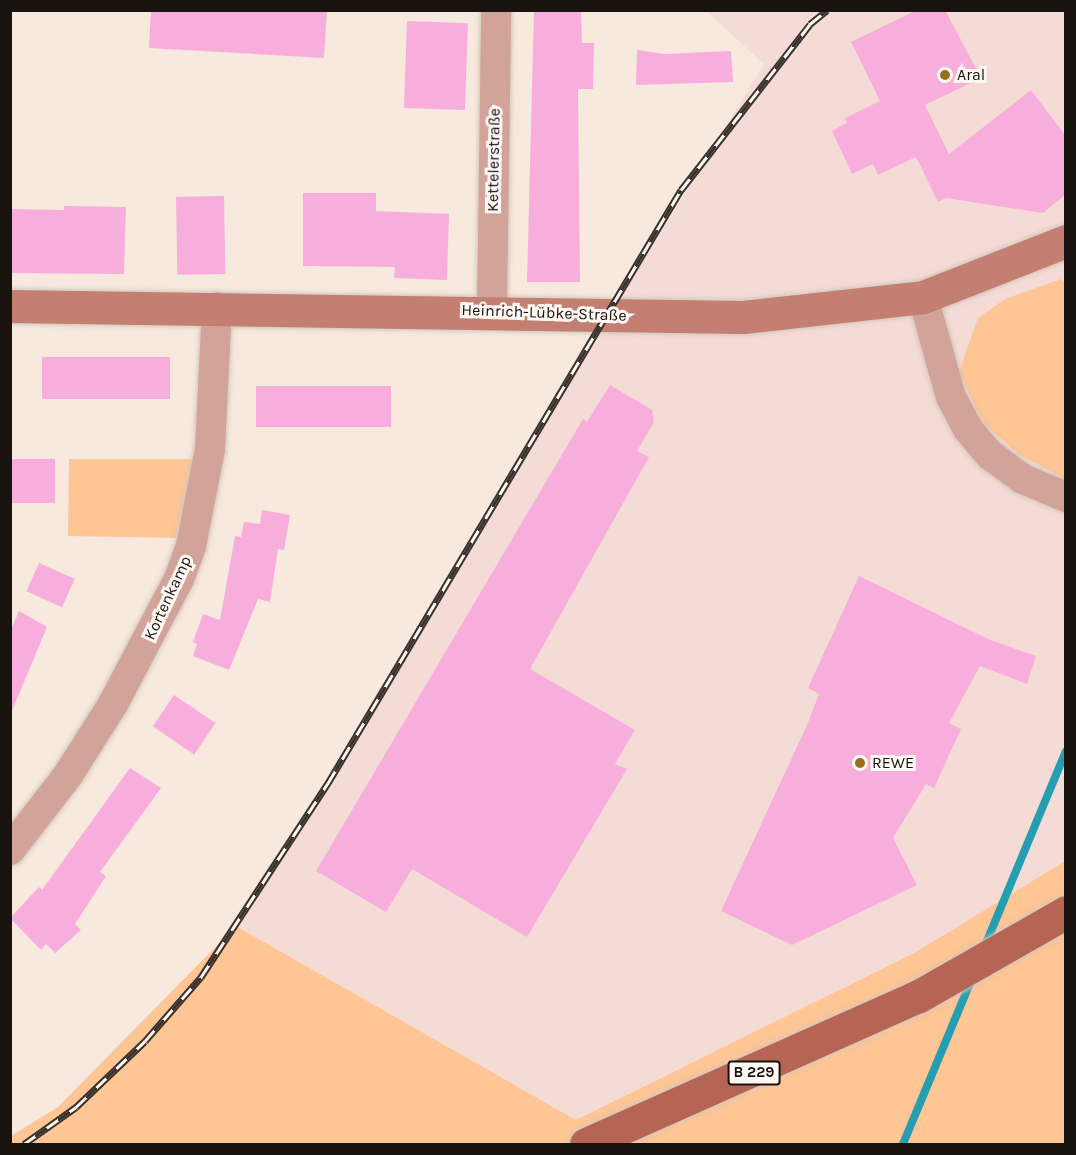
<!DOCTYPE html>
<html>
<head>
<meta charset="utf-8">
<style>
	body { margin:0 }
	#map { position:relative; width:1076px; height:1155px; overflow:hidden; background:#f7e9dd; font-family:Karla,sans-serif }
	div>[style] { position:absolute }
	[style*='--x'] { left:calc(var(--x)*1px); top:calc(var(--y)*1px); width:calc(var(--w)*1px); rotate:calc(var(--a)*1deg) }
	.industrial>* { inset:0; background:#f5dbd6 }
	.green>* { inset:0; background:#fec595 }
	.stream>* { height:8px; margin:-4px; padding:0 4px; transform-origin:4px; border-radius:4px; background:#269eb1 }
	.building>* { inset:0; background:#f7aedc; transform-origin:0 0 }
	.roads { filter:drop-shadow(0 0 2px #d3c7bc) drop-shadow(0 0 2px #d3c7bc) }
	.street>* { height:30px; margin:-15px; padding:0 15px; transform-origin:15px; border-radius:15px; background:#d2a399 }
	.secondary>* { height:33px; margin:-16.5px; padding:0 16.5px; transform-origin:16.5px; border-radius:16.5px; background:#c37f71 }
	.primary>* { height:33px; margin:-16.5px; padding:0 16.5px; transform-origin:16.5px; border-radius:16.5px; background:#b66454 }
	.rail>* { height:7px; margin-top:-3.5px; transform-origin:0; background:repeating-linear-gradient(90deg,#fdf8f3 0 14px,#38312c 0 28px); box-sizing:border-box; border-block:2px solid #38312c }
	.dots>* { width:16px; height:16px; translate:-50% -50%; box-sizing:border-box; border:3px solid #fdf8f3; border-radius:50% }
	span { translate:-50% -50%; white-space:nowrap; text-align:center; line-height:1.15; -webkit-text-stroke:6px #fdf8f3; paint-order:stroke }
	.shield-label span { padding:2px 4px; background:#fdf8f3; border:2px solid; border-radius:4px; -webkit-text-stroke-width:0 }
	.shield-label { font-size:15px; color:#18130f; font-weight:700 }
	.poi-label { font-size:16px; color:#18130f }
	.left { translate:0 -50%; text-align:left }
	.street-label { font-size:16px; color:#18130f }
	.frame { position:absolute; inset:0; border:12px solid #18130f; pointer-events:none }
</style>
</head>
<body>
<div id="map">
	<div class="industrial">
		<div style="clip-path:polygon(706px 11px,1065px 11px,1065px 861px,916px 952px,576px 1120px,236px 926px,764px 64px)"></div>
	</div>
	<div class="green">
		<div style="clip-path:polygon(1061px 279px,1066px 284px,1065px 479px,1018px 454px,982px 422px,959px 372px,978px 318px,1005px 299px)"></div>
		<div style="clip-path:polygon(69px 459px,195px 459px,176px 538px,68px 536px)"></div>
		<div style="clip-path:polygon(1065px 861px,1065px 1144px,11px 1144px,11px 1136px,58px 1107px,236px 926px,576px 1120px,916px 952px)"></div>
	</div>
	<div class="stream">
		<div style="--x:984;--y:948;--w:213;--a:-67.4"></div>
		<div style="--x:903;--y:1144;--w:182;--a:-67.4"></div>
	</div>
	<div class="building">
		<div style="clip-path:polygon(151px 10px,327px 10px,324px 58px,149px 48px)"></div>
		<div style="clip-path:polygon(534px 10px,581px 10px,582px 43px,594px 43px,593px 89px,578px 89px,580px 282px,527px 282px)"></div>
		<div style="clip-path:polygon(917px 10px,945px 10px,981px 78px,925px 105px,949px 154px,1031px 90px,1065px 135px,1065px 195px,1043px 213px,946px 198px,938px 202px,916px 157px,878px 175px,873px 164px,852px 174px,832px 131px,847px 123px,845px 118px,880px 101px,851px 42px)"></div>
		<div style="left:407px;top:21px;width:61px;height:87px;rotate:2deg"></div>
		<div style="clip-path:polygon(637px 50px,665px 54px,731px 51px,733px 82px,636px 85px)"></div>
		<div style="clip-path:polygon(303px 193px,376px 193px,376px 211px,449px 214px,447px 280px,394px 278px,395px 267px,303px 266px)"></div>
		<div style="left:224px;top:196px;width:78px;height:48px;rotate:89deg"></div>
		<div style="clip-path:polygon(64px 206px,126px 207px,124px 274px,10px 273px,10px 209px,64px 210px)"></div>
		<div style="left:42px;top:357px;width:128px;height:42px"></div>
		<div style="clip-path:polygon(610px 385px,652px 410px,654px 422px,637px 451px,649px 457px,530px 669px,635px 730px,615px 764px,627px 769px,527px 937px,412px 869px,386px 912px,316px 871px,583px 419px,587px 422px)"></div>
		<div style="left:256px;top:386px;width:135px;height:41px"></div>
		<div style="left:10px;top:459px;width:45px;height:44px"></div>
		<div style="clip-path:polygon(262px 510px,290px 515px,284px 550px,278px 549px,270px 602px,258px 599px,229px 670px,193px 656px,197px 644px,193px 642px,203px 614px,220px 620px,235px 536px,241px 537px,244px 522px,260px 524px)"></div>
		<div style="left:39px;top:563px;width:39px;height:31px;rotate:24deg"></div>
		<div style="clip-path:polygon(859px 576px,988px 639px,1036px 656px,1027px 684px,980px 666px,949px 723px,961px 729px,934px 788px,926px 784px,893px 838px,917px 885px,792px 945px,721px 911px,807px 725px,819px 694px,808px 688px)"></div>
		<div style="clip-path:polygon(19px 611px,47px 627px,11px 713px,10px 632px)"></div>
		<div style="left:174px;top:695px;width:50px;height:38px;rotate:34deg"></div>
		<div style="clip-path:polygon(130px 768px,161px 788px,100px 872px,106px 876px,75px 924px,81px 930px,55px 953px,46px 944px,41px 950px,10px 918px,39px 887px,42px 890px)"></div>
	</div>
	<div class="roads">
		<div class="street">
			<div style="--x:923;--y:297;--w:104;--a:74.4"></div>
			<div style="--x:951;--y:397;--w:36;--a:62"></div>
			<div style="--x:968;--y:429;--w:34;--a:50"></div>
			<div style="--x:990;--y:455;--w:41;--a:36"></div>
			<div style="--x:1023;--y:479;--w:47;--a:22.7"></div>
			<div style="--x:492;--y:310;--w:300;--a:-89.2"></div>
			<div style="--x:10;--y:850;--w:95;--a:-52.3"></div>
			<div style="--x:68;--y:775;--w:84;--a:-57.6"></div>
			<div style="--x:113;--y:704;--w:141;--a:-62.2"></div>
			<div style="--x:179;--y:579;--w:35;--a:-70"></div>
			<div style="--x:191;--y:546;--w:99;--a:-78.9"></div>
			<div style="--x:210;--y:449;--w:142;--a:-87.2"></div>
		</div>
		<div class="secondary">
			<div style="--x:10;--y:306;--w:733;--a:0.86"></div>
			<div style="--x:743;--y:317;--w:181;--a:-6.3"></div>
			<div style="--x:923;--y:297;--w:154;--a:-21.4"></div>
		</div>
		<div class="primary">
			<div style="--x:586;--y:1144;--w:364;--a:-24"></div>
			<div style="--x:919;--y:996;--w:169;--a:-29.7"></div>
		</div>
	</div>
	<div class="rail">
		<div style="--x:24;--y:1144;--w:64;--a:-35.4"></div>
		<div style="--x:76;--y:1107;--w:95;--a:-43.7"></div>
		<div style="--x:145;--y:1041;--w:85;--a:-48.8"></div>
		<div style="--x:201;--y:977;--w:232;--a:-56.8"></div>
		<div style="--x:328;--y:783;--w:690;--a:-59.24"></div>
		<div style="--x:681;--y:190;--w:210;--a:-52.1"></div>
		<div style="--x:810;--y:24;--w:22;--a:-39"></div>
	</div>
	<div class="dots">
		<div style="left:945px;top:75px;background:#996f1c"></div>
		<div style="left:860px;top:763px;background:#996f1c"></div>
	</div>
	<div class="shield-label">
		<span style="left:754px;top:1073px">B 229</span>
	</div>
	<div class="poi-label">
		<span class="left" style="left:957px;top:75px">Aral</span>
		<span class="left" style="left:872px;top:763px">REWE</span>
	</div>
	<div class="street-label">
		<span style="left:494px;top:160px;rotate:-89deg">Kettelerstraße</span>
		<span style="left:544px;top:313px;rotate:2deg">Heinrich-Lübke-Straße</span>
		<span style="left:168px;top:598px;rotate:-65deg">Kortenkamp</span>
	</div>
	<div class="frame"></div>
</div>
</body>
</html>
